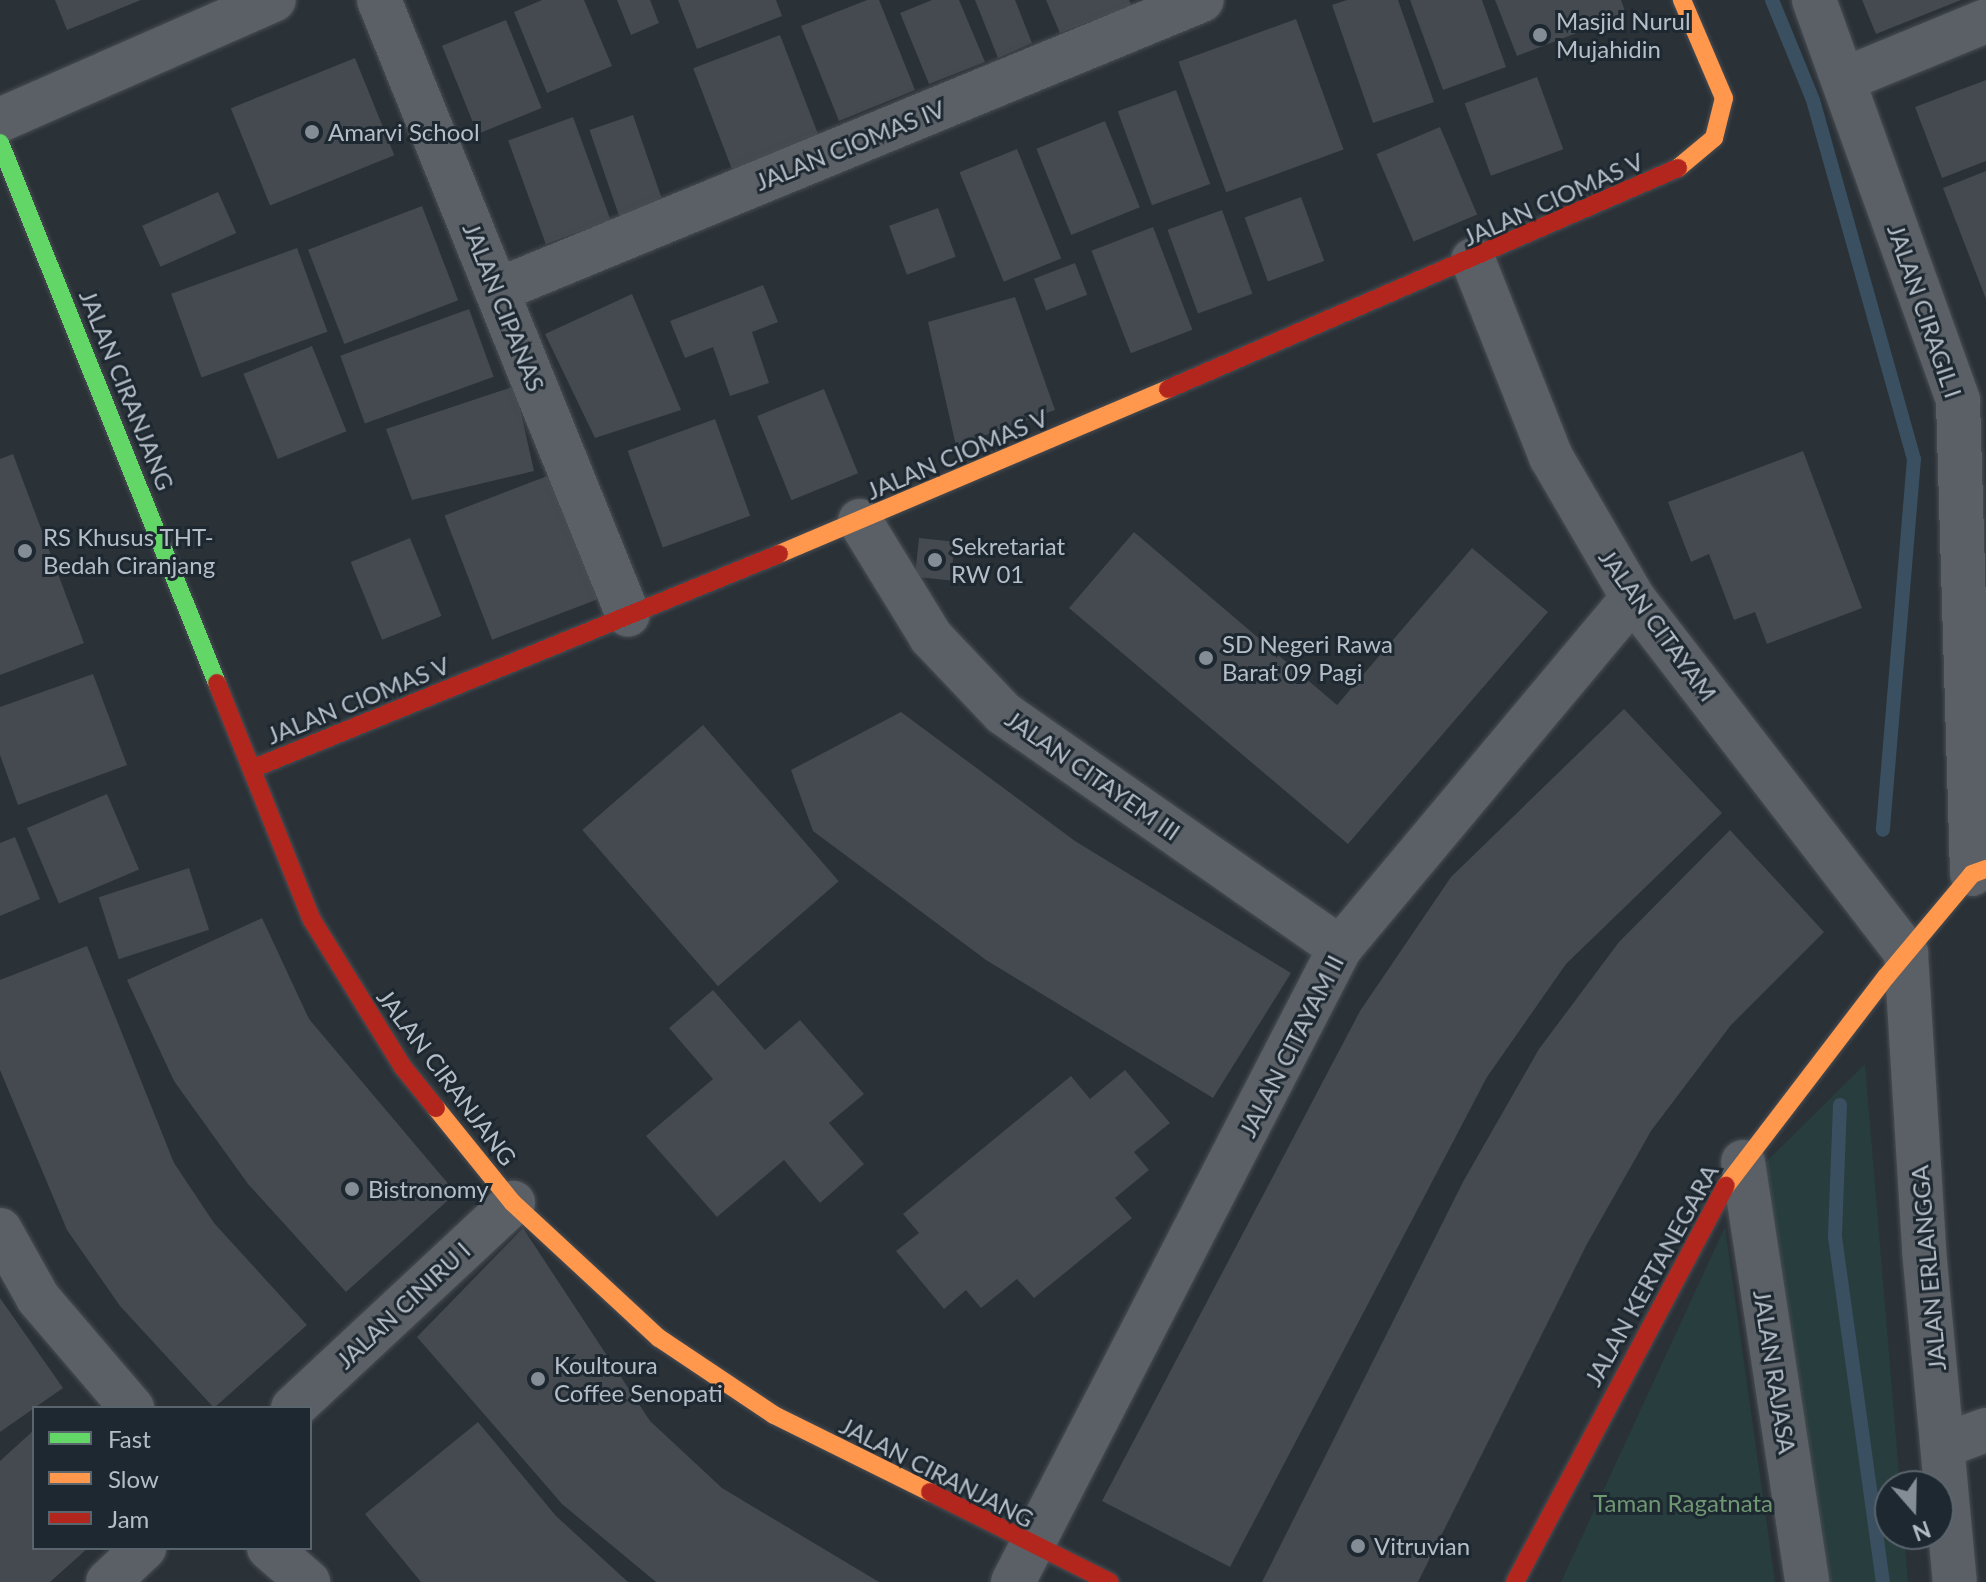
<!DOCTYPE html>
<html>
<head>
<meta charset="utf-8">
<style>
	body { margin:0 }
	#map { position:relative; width:1986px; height:1582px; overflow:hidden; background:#2a3137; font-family:Lato,sans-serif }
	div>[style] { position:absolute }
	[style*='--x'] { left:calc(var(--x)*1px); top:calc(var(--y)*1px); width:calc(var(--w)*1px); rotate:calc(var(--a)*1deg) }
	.green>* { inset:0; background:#283d3d }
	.stream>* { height:14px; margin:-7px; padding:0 7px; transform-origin:7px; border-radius:7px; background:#3a4f60 }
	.building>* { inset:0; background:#444a4f; transform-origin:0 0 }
	.roads { filter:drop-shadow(0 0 2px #484d52) drop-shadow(0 0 2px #484d52) }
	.street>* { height:44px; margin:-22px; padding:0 22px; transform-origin:22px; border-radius:22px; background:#5a6065 }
	.fast>* { height:18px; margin:-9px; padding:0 9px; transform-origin:9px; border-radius:9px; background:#63d668 }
	.slow>* { height:18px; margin:-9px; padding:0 9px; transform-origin:9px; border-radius:9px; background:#ff974d }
	.jam>* { height:18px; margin:-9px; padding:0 9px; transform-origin:9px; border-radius:9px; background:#b3261e }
	.dots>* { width:22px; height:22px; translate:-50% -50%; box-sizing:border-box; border:4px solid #1e2831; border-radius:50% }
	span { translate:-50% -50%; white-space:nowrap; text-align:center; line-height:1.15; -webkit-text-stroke:6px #1e2831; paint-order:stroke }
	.poi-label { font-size:24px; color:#b5bec8 }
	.left { translate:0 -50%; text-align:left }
	.street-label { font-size:24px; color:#b5bec8 }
	.park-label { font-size:24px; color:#6e9772 }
	.legend { position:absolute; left:32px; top:1406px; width:280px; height:144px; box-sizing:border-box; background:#1e2831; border:2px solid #5a646d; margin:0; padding:10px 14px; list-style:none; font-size:24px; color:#b5bec8 }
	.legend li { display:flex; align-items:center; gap:16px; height:40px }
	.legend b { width:40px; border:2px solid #5a646d }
	.north { position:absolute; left:1874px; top:1470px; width:80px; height:80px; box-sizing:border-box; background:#1e2831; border:2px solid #5a646d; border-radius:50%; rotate:160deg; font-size:22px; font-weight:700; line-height:32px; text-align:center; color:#b5bec8 }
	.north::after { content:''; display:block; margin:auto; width:28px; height:36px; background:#848d95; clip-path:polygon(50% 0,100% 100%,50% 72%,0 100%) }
</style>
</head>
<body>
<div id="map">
	<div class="green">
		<div style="clip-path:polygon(1865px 1064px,1900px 1486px,1890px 1486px,1890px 1534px,1904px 1534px,1908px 1582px,1828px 1582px,1756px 1172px)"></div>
		<div style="clip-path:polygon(1725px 1227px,1775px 1582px,1561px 1582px)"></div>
	</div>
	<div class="stream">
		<div style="--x:1772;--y:0;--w:108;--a:67.7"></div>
		<div style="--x:1813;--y:100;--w:373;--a:74.3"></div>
		<div style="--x:1914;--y:459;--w:372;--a:94.8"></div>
		<div style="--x:1840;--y:1105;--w:132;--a:92.2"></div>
		<div style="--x:1835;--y:1237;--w:348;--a:82.1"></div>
	</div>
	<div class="building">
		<div style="clip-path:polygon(55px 0,141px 0,67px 30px)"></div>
		<div style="clip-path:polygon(542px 0,584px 0,612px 66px,547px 93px,514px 12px)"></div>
		<div style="clip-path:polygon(617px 0,650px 0,659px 23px,631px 35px)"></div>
		<div style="clip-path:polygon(678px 0,776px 0,782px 16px,697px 49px)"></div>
		<div style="clip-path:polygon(867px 0,879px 0,915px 90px,839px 121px,801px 26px)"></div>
		<div style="clip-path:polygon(932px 0,959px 0,985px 62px,929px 84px,900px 13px)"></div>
		<div style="clip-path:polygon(975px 0,1015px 0,1032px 43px,998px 58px)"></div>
		<div style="clip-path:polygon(1046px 0,1129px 0,1132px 6px,1060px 33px)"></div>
		<div style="clip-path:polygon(1347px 0,1398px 0,1434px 102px,1373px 123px,1332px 5px)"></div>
		<div style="clip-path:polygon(1410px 0,1482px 0,1506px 67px,1443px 90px)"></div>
		<div style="clip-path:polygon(1495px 0,1621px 0,1626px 14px,1517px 56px)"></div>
		<div style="clip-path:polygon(1862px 0,1961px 0,1876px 34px)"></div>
		<div style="left:1296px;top:19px;width:139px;height:125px;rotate:70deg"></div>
		<div style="left:506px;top:20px;width:95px;height:69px;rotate:68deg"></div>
		<div style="left:780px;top:35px;width:120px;height:93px;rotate:69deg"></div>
		<div style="left:355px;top:58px;width:105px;height:134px;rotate:68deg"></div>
		<div style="left:1537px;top:77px;width:77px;height:77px;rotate:70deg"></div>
		<div style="clip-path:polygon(1986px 80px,1986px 161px,1942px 178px,1915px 107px)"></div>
		<div style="left:1176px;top:90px;width:100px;height:62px;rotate:70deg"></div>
		<div style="left:633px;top:115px;width:102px;height:46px;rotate:71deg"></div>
		<div style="left:573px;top:117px;width:110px;height:69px;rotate:70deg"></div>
		<div style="left:1105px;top:121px;width:93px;height:74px;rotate:68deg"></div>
		<div style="left:1440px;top:127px;width:95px;height:69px;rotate:67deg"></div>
		<div style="left:1017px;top:149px;width:118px;height:62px;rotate:68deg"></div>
		<div style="clip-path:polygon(1986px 171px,1986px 299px,1943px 188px)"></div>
		<div style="left:218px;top:192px;width:45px;height:83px;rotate:66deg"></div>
		<div style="left:1301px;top:197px;width:68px;height:60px;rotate:70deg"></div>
		<div style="left:422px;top:206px;width:101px;height:122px;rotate:69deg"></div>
		<div style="left:938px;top:208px;width:52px;height:52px;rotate:70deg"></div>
		<div style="left:1222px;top:210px;width:89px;height:58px;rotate:70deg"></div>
		<div style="left:1153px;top:227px;width:110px;height:66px;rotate:69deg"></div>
		<div style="left:297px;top:248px;width:89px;height:134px;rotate:70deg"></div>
		<div style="left:1075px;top:263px;width:34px;height:44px;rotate:69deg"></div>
		<div style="clip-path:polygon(763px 285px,778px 322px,752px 332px,769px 383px,730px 396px,713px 347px,685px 358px,670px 321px)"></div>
		<div style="clip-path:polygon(632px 294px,681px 410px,595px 438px,545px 334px)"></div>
		<div style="clip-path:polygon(1015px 297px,1055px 410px,956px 446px,928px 322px)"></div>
		<div style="left:469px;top:309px;width:72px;height:137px;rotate:70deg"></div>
		<div style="left:312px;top:346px;width:92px;height:74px;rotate:68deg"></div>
		<div style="clip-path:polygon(515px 386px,534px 471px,412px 500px,386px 429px)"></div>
		<div style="left:824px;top:389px;width:91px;height:72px;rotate:68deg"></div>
		<div style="left:715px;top:419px;width:103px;height:93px;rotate:70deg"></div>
		<div style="clip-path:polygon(1803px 451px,1862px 608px,1767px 644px,1755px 612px,1734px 620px,1709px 554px,1691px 562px,1668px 502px)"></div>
		<div style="clip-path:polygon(13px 454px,84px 643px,0 675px,0 459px)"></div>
		<div style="left:550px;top:475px;width:133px;height:113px;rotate:69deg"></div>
		<div style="clip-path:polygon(1134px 532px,1337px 705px,1472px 548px,1548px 612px,1348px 844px,1069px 608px)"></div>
		<div style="left:410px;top:538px;width:84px;height:64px;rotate:68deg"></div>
		<div style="left:919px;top:538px;width:36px;height:39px;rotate:6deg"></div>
		<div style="clip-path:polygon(93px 674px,127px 765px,18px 805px,0 755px,0 707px)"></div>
		<div style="clip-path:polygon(1624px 709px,1722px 813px,1566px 964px,1487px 1077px,1230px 1567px,1102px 1501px,1360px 1011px,1451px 877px)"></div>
		<div style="clip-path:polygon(901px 712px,1075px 841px,1291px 973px,1213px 1098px,986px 960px,813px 831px,791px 770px)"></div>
		<div style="left:703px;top:725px;width:207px;height:160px;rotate:49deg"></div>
		<div style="left:107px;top:794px;width:82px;height:87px;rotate:67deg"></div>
		<div style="clip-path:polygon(1730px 830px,1824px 932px,1731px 1025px,1651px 1131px,1587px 1244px,1418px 1582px,1262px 1582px,1464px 1180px,1539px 1049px,1619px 942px)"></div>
		<div style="clip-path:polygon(15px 837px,40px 899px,0 916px,0 843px)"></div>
		<div style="left:189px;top:868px;width:65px;height:95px;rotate:72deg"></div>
		<div style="clip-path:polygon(262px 918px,309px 1019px,456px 1193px,346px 1292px,248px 1184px,174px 1081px,127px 980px)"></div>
		<div style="clip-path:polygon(87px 946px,174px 1163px,214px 1223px,307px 1325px,214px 1408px,120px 1306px,67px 1230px,0 1070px,0 980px)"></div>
		<div style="clip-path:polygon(713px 990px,765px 1050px,800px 1020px,864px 1094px,829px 1123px,864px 1164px,820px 1203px,784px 1160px,717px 1217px,646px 1136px,713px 1079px,669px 1028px)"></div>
		<div style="clip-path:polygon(1125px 1070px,1170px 1123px,1134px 1152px,1149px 1170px,1115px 1198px,1132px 1218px,1034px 1298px,1017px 1279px,981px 1308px,966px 1290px,944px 1309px,896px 1251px,919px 1233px,903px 1214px,1071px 1076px,1090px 1099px)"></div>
		<div style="clip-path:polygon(523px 1228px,650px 1421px,722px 1488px,879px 1582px,656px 1582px,562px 1504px,417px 1337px)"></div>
		<div style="clip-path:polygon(0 1298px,63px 1388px,0 1432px)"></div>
		<div style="clip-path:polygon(478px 1422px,556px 1516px,628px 1582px,421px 1582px,365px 1514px)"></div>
		<div style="clip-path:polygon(34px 1430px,34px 1548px,88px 1548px,50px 1582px,0 1582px,0 1461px)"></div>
	</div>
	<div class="roads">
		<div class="street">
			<div style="--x:379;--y:0;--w:663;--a:67.96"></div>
			<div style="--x:1814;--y:0;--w:426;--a:70.2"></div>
			<div style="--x:1958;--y:401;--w:473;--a:88.3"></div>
			<div style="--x:1845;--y:79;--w:152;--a:-22.4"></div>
			<div style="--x:0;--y:120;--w:299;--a:-23.7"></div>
			<div style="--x:1473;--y:260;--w:212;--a:68.4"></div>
			<div style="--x:1551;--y:457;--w:163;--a:59.8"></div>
			<div style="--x:1633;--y:598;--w:448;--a:52.4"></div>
			<div style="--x:1906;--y:953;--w:298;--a:86.5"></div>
			<div style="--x:1924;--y:1250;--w:333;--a:84.7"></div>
			<div style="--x:498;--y:290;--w:761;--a:-22.39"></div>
			<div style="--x:860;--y:521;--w:136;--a:58.5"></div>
			<div style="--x:931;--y:637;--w:105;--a:46.5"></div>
			<div style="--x:1003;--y:713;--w:411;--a:34.9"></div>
			<div style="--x:1743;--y:1162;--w:425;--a:81.3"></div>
			<div style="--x:0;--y:1230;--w:78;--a:60.8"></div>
			<div style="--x:38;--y:1298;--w:145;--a:49.5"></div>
			<div style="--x:293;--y:1408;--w:301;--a:-43"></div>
			<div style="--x:1945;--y:1445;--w:44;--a:-20.1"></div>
			<div style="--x:269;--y:1548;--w:52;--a:41.1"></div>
			<div style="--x:108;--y:1582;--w:50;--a:-43.4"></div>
			<div style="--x:1013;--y:1582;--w:713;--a:-62.72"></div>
			<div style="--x:1340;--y:948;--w:456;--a:-50.1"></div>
		</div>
		<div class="fast">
			<div style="--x:0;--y:143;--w:582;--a:68.11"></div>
		</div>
		<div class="slow">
			<div style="--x:1678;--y:168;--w:47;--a:-39.8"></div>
			<div style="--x:1714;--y:138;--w:41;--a:-76"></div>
			<div style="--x:1724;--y:98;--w:107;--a:-113.2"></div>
			<div style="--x:779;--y:554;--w:423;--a:-23"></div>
			<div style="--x:436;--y:1108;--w:122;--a:51"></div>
			<div style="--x:513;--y:1203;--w:199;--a:42.8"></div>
			<div style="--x:659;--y:1338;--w:138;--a:33.8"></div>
			<div style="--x:774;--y:1415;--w:174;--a:26.3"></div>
			<div style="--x:1726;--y:1186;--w:263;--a:-52.6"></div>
			<div style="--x:1886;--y:977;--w:134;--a:-50.1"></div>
			<div style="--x:1972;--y:874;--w:15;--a:-20"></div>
		</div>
		<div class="jam">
			<div style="--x:1168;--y:389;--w:556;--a:-23.43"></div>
			<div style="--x:217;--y:683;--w:255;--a:68.2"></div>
			<div style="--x:312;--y:920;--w:172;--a:58.3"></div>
			<div style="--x:402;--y:1066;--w:54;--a:51"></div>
			<div style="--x:254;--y:768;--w:567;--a:-22.18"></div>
			<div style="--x:930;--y:1492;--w:201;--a:26.6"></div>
			<div style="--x:1515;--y:1582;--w:449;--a:-62"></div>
		</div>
	</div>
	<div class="dots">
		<div style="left:1540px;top:35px;background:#848d95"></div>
		<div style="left:312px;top:132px;background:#848d95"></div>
		<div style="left:25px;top:551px;background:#848d95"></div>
		<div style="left:935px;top:560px;background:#848d95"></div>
		<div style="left:1206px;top:658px;background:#848d95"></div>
		<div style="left:352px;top:1189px;background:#848d95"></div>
		<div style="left:538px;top:1379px;background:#848d95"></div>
		<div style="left:1358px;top:1546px;background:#848d95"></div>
	</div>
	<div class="poi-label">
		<span class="left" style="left:1556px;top:35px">Masjid Nurul<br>Mujahidin</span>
		<span class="left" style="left:328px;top:132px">Amarvi School</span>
		<span class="left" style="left:43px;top:551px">RS Khusus THT-<br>Bedah Ciranjang</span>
		<span class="left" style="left:951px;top:560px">Sekretariat<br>RW 01</span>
		<span class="left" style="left:1222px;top:658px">SD Negeri Rawa<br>Barat 09 Pagi</span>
		<span class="left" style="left:368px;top:1189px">Bistronomy</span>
		<span class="left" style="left:554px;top:1379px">Koultoura<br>Coffee Senopati</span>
		<span class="left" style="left:1374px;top:1546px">Vitruvian</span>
	</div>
	<div class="street-label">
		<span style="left:850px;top:145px;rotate:-22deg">JALAN CIOMAS IV</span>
		<span style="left:1553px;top:199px;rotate:-24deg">JALAN CIOMAS V</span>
		<span style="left:504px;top:307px;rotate:68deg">JALAN CIPANAS</span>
		<span style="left:1925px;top:311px;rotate:71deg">JALAN CIRAGIL I</span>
		<span style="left:127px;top:390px;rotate:68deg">JALAN CIRANJANG</span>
		<span style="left:957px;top:454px;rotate:-23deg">JALAN CIOMAS V</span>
		<span style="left:1658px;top:625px;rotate:54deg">JALAN CITAYAM</span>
		<span style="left:358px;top:700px;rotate:-22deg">JALAN CIOMAS V</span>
		<span style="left:1093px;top:775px;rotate:35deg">JALAN CITAYEM III</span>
		<span style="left:1291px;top:1046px;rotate:-63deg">JALAN CITAYAM II</span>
		<span style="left:447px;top:1077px;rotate:53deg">JALAN CIRANJANG</span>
		<span style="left:1928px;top:1268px;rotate:-95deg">JALAN ERLANGGA</span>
		<span style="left:1651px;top:1275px;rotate:-61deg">JALAN KERTANEGARA</span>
		<span style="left:403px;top:1305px;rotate:-43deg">JALAN CINIRU I</span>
		<span style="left:1775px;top:1372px;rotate:81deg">JALAN RAJASA</span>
		<span style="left:937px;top:1472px;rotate:27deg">JALAN CIRANJANG</span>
	</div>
	<div class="park-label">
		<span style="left:1683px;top:1503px">Taman Ragatnata</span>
	</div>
	<ul class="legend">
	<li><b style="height:10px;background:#63d668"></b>Fast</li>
	<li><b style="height:10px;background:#ff974d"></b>Slow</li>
	<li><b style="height:10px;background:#b3261e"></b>Jam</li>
	</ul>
	<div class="north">N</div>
</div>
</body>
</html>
